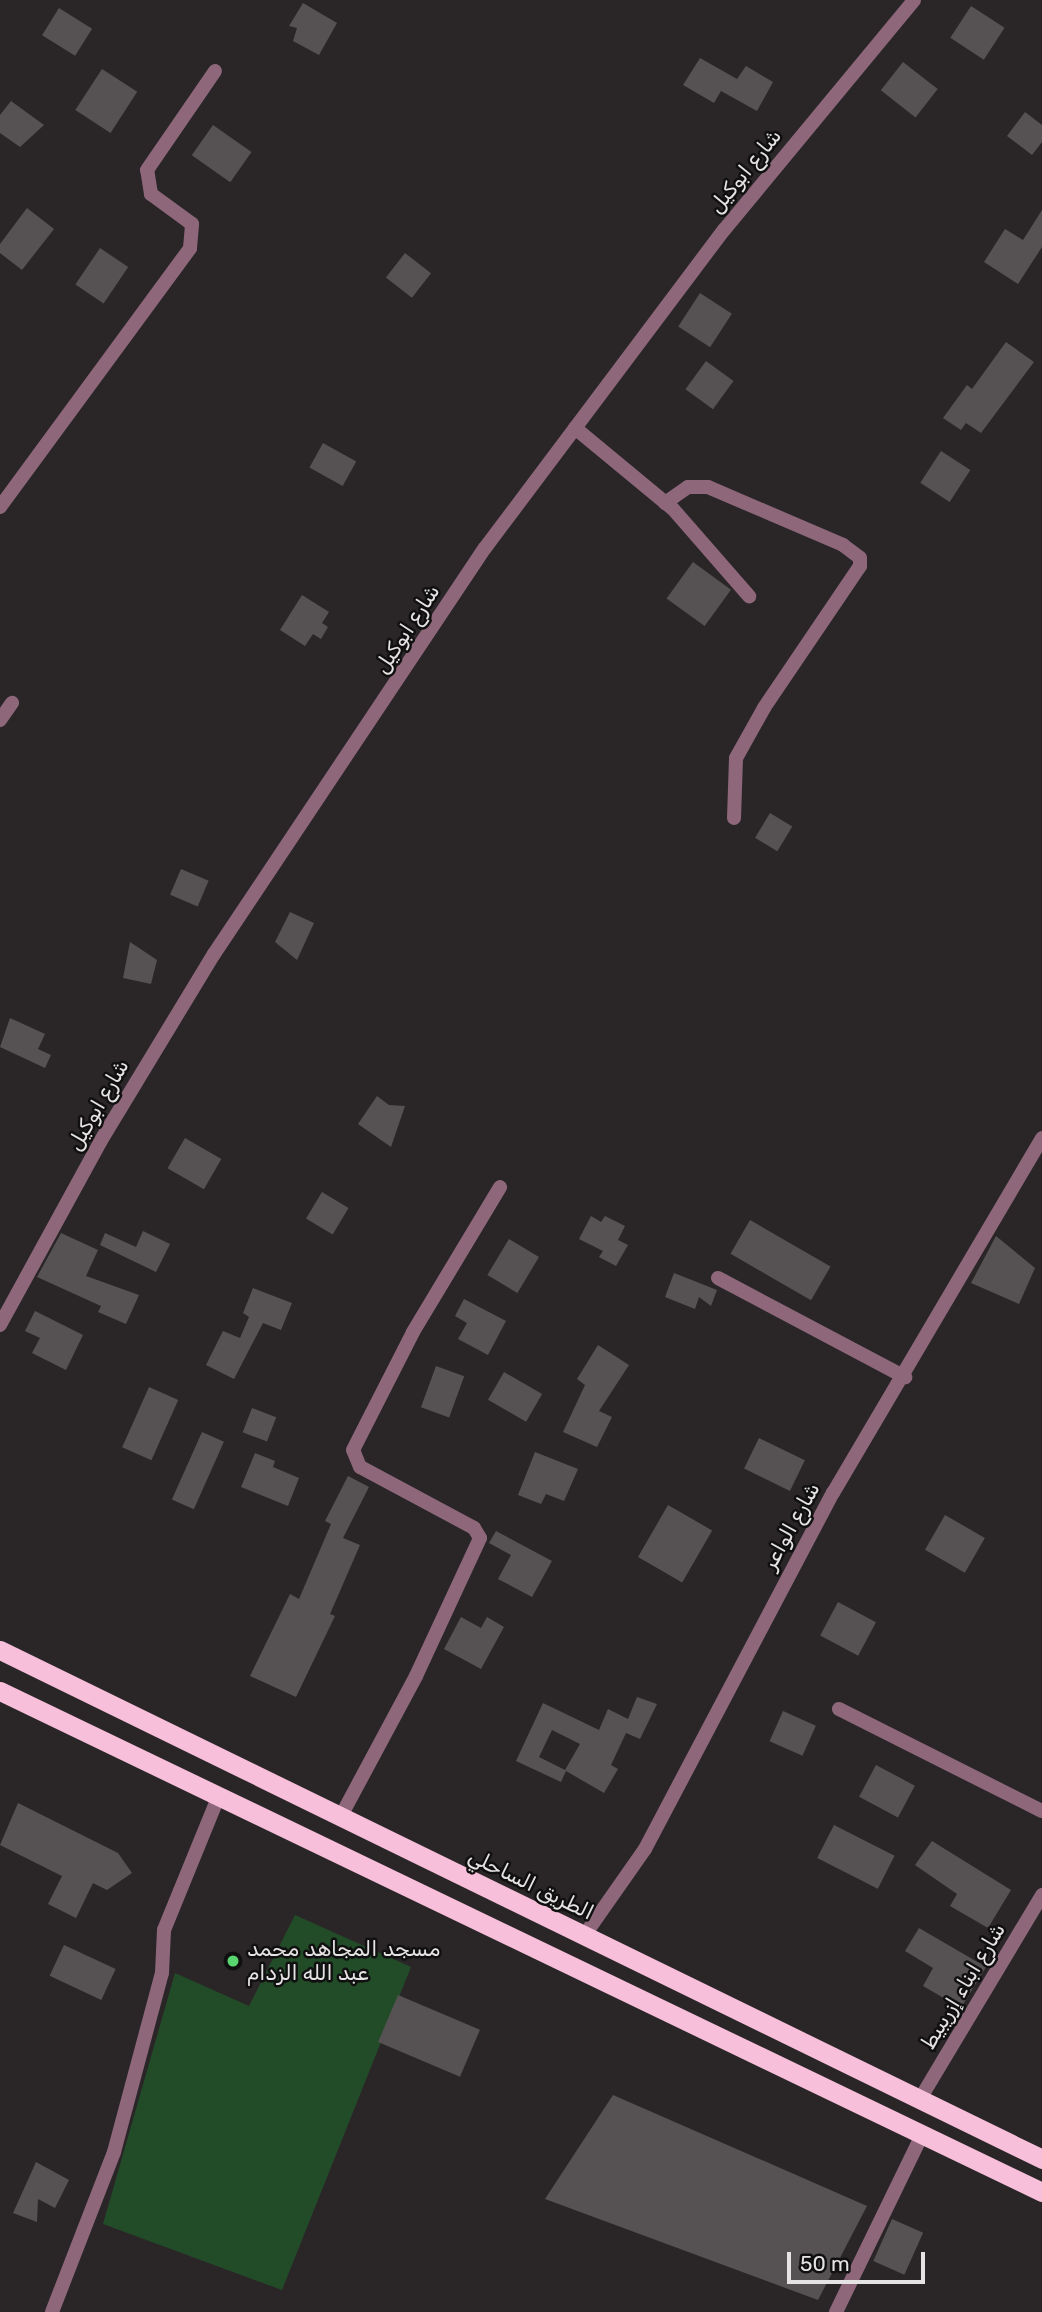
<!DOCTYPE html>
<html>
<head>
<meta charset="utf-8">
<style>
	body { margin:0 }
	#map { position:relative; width:1042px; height:2312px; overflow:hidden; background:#2a2628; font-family:Rubik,Cairo,sans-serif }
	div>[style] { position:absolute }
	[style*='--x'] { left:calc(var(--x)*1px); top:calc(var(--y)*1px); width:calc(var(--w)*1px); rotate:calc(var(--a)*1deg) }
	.green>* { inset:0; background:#224b28 }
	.building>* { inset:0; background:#565254; transform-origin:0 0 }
	.minor>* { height:14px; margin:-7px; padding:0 7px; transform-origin:7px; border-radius:7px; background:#8e687a }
	.trunk>* { height:19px; margin:-9.5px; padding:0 9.5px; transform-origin:9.5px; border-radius:9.5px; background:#f8bfda }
	.dots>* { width:19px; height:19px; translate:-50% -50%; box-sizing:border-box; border:4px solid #111010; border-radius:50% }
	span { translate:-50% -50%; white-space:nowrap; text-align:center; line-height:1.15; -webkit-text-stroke:5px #111010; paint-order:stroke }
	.street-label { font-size:21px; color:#e6e3e4 }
	.poi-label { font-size:21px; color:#e6e3e4 }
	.left { translate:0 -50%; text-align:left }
	.scale { position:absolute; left:787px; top:2252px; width:138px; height:32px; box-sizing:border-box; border:4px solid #e6e3e4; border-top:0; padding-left:9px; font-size:21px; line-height:24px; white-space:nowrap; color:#e6e3e4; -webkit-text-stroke:5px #111010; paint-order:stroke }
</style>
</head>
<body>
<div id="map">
	<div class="green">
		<div style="clip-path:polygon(295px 1915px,411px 1967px,282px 2290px,103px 2224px,175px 1973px,249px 2006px)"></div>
	</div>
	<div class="building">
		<div style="clip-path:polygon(303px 3px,337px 23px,319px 55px,293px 41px,297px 28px,289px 26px)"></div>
		<div style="left:971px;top:6px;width:40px;height:38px;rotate:33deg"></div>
		<div style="left:59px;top:8px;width:39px;height:32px;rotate:32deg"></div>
		<div style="clip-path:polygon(700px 58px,737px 79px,746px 66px,773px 82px,757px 111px,721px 91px,714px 103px,683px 85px)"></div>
		<div style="left:903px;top:62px;width:44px;height:36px;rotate:38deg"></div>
		<div style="left:102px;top:69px;width:42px;height:49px;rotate:33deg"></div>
		<div style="clip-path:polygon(11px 101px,44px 125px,20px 147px,0 133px,0 115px)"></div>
		<div style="clip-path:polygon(1025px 112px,1042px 125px,1042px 142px,1032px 155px,1007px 136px)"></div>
		<div style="left:213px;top:125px;width:47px;height:37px;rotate:35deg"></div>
		<div style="clip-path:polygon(27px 208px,54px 229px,22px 270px,0 253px,0 244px)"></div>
		<div style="clip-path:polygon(1042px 210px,1042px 247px,1018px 284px,984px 262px,1005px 229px,1023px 240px)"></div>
		<div style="left:100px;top:248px;width:34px;height:44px;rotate:34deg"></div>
		<div style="left:405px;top:253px;width:33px;height:31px;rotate:38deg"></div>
		<div style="left:700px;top:293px;width:38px;height:40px;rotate:33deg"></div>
		<div style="clip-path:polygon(1006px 342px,1034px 362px,981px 433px,966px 423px,961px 430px,943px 418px,967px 385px,972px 389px)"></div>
		<div style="left:706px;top:361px;width:34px;height:35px;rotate:36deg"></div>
		<div style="left:323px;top:443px;width:38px;height:28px;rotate:29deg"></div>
		<div style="left:941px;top:451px;width:35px;height:38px;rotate:33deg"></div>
		<div style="left:693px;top:562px;width:47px;height:45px;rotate:36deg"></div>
		<div style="clip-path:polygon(302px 595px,329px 612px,322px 623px,328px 627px,321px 639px,313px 634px,305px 646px,280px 630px)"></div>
		<div style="left:770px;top:813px;width:26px;height:29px;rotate:31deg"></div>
		<div style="left:181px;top:869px;width:30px;height:28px;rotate:23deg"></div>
		<div style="clip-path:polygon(290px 912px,314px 923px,297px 960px,275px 942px)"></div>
		<div style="clip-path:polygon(130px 942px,157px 960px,151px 984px,123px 978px)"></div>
		<div style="clip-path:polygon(10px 1018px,45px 1034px,38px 1049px,51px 1055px,45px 1068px,0 1047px)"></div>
		<div style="clip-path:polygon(377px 1096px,389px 1105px,405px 1106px,391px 1147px,358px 1124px)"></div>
		<div style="left:185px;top:1138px;width:42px;height:35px;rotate:30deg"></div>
		<div style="left:322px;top:1192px;width:31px;height:31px;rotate:31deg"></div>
		<div style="clip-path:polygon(591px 1216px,601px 1222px,605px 1216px,625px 1226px,618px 1240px,628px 1245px,616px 1266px,599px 1257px,603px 1251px,579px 1239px)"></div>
		<div style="left:750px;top:1220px;width:93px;height:39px;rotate:30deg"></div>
		<div style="clip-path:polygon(143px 1231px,170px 1244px,156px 1272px,100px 1245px,105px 1233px,136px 1247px)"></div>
		<div style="clip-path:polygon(61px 1233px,98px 1250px,86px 1276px,139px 1295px,126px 1324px,98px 1312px,101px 1306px,37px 1277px)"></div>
		<div style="clip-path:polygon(996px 1236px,1035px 1268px,1019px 1304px,971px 1283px)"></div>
		<div style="left:509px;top:1239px;width:35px;height:42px;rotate:31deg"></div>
		<div style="clip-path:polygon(674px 1273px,717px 1290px,711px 1306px,699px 1297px,695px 1309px,665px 1297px)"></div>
		<div style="clip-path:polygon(253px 1288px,292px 1303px,281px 1330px,263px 1323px,234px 1379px,206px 1365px,223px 1331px,240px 1338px,249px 1317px,243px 1313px)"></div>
		<div style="clip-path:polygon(464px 1299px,506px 1321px,488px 1355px,458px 1339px,467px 1323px,455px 1316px)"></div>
		<div style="clip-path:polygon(35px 1311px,83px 1335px,66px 1370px,32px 1353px,40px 1338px,25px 1331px)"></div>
		<div style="clip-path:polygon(598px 1345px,629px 1365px,599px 1411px,612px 1417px,597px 1447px,563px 1432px,585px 1385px,577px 1379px)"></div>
		<div style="left:436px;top:1366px;width:30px;height:44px;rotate:20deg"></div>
		<div style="left:504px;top:1372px;width:44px;height:32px;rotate:30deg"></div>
		<div style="left:149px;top:1387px;width:32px;height:66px;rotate:24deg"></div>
		<div style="left:252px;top:1408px;width:26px;height:26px;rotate:21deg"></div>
		<div style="left:202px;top:1432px;width:24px;height:74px;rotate:24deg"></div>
		<div style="left:759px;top:1438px;width:51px;height:34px;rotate:26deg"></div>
		<div style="clip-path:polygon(535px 1452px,578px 1469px,564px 1501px,546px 1494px,541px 1504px,518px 1495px)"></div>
		<div style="clip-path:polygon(255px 1453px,275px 1461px,273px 1467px,299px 1478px,288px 1506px,241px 1487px)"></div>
		<div style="clip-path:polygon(348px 1476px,369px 1487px,343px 1538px,360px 1545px,330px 1614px,335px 1616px,296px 1697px,250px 1676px,290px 1594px,299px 1599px,331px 1524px,325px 1521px)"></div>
		<div style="left:668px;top:1505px;width:51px;height:60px;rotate:30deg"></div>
		<div style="left:945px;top:1515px;width:46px;height:40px;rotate:30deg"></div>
		<div style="clip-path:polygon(496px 1531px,552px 1561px,532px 1597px,498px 1579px,511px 1555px,489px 1543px)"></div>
		<div style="left:838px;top:1602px;width:43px;height:38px;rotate:28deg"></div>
		<div style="clip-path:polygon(461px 1617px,481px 1628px,487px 1617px,504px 1627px,481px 1669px,444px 1649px)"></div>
		<div style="clip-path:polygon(evenodd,637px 1697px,657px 1704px,640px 1739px,626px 1733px,611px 1765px,618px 1769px,604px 1793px,566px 1771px,561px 1782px,516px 1761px,543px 1703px,599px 1730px,608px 1709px,628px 1719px,637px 1697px,552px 1730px,580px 1744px,565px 1770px,539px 1757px,552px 1730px)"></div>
		<div style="left:783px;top:1711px;width:36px;height:33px;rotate:24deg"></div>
		<div style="left:876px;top:1765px;width:44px;height:36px;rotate:28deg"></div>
		<div style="clip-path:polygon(18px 1803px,118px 1853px,132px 1873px,107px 1890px,93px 1883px,76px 1918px,48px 1904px,62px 1876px,0 1845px)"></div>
		<div style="left:834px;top:1825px;width:68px;height:37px;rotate:27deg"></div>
		<div style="clip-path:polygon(932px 1841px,1011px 1890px,988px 1928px,950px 1906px,957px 1894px,915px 1865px)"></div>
		<div style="clip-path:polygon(919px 1928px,986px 1967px,961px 2008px,923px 1986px,933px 1968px,905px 1951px)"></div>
		<div style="left:64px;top:1945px;width:57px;height:34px;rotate:25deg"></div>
		<div style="left:398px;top:1995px;width:89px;height:51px;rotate:23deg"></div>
		<div style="clip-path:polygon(613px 2095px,867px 2206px,818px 2300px,545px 2199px)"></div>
		<div style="clip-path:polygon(36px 2162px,69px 2180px,55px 2208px,38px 2199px,37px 2222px,13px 2213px)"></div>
		<div style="left:892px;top:2219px;width:34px;height:46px;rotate:24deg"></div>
	</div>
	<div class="minor">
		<div style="--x:575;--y:428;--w:127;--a:39.6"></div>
		<div style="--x:673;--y:509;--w:116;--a:48.9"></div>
		<div style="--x:665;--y:503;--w:28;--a:-35"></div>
		<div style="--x:688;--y:487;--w:20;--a:0"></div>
		<div style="--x:708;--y:487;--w:147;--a:23.2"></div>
		<div style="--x:843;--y:545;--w:21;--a:37"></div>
		<div style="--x:860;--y:558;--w:8;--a:90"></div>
		<div style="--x:860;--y:566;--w:171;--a:124.1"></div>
		<div style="--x:764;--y:708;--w:57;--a:119.2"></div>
		<div style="--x:736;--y:758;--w:60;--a:91.9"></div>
		<div style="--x:0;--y:507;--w:321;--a:-53.7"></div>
		<div style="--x:190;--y:248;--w:24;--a:-85"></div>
		<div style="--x:192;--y:224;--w:51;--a:-143.8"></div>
		<div style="--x:151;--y:194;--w:24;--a:-99"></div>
		<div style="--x:147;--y:170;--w:120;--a:-55.5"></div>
		<div style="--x:0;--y:720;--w:21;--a:-55"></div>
		<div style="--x:718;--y:1278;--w:212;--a:27.9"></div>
		<div style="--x:0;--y:1325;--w:209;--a:-61.3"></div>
		<div style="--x:100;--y:1142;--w:220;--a:-58.8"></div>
		<div style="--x:214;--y:954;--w:488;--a:-56.3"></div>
		<div style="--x:485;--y:548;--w:398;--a:-53.1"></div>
		<div style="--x:724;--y:230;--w:298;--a:-50.4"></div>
		<div style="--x:839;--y:1709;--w:227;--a:26.7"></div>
		<div style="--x:341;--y:1816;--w:159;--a:-61.8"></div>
		<div style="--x:416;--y:1676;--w:152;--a:-65.1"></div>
		<div style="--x:480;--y:1538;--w:12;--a:-121"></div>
		<div style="--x:474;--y:1528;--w:129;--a:-151.8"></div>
		<div style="--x:360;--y:1467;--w:18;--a:-112"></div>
		<div style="--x:353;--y:1450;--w:132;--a:-63"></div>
		<div style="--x:413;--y:1332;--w:169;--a:-59"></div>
		<div style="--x:584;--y:1936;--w:106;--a:-55"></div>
		<div style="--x:645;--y:1849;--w:403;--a:-62.2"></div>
		<div style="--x:833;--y:1493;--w:412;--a:-59.5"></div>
		<div style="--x:920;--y:2099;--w:238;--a:-59.1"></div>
		<div style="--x:52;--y:2312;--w:172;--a:-68.8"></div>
		<div style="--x:114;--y:2152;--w:185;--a:-75"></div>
		<div style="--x:162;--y:1973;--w:43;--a:-87.3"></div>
		<div style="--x:164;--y:1930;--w:143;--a:-67.8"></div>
		<div style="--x:836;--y:2312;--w:199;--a:-64.1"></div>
	</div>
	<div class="trunk">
		<div style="--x:0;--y:1650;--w:1160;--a:26.03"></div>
		<div style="--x:0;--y:1691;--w:1156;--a:25.68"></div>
	</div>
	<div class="dots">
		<div style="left:233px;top:1961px;background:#59d56f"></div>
	</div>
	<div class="street-label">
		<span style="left:745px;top:171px;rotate:-51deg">شارع ابوكيل</span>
		<span style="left:407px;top:629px;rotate:-57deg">شارع ابوكيل</span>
		<span style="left:98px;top:1105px;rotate:-60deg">شارع ابوكيل</span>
		<span style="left:791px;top:1526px;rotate:-61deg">شارع الواعر</span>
		<span style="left:531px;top:1884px;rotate:26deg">الطريق الساحلي</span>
		<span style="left:963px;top:1986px;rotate:-59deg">شارع ابناء إزريبيط</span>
	</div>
	<div class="poi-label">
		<span class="left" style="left:247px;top:1961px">مسجد المجاهد محمد<br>عبد الله الزدام</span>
	</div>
	<div class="scale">50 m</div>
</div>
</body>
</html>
